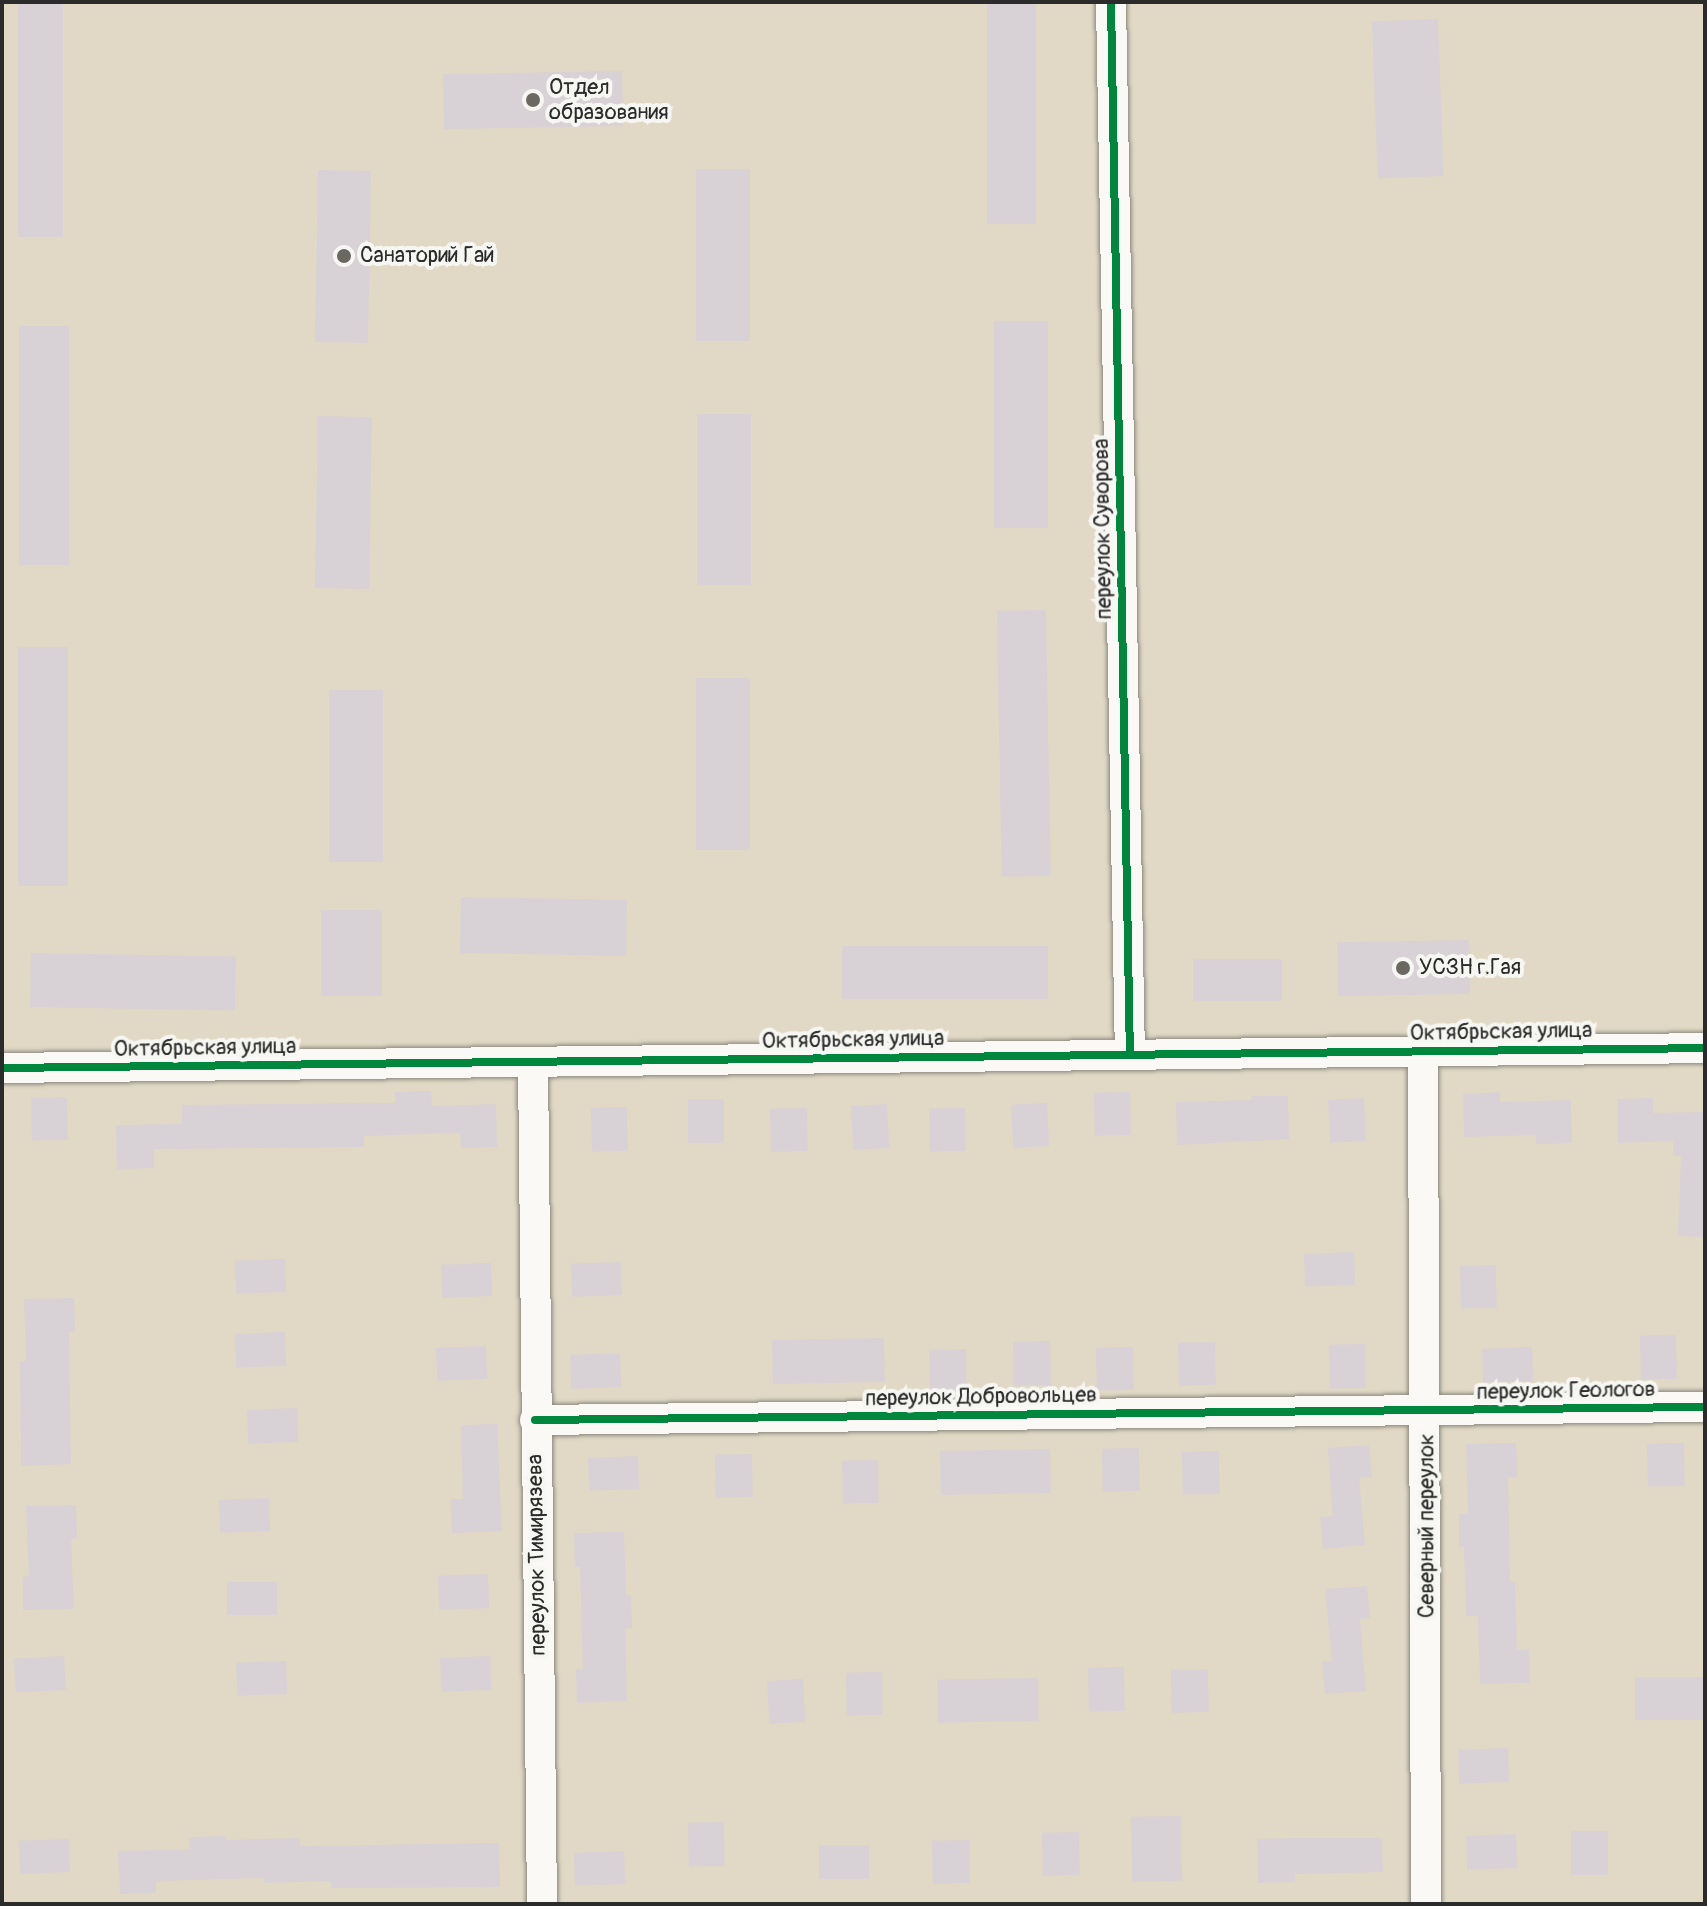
<!DOCTYPE html>
<html>
<head>
<meta charset="utf-8">
<style>
	body { margin:0 }
	#map { position:relative; width:1707px; height:1906px; overflow:hidden; background:#e1d9c6; font-family:Pangolin,sans-serif }
	div>[style] { position:absolute }
	[style*='--x'] { left:calc(var(--x)*1px); top:calc(var(--y)*1px); width:calc(var(--w)*1px); rotate:calc(var(--a)*1deg) }
	.building>* { inset:0; background:#d8d1d5; transform-origin:0 0 }
	.roads { filter:drop-shadow(0 0 2px #8b887e) drop-shadow(0 0 2px #8b887e) }
	.minor>* { height:30px; margin:-15px; padding:0 15px; transform-origin:15px; border-radius:15px; background:#faf9f6 }
	.cycleway>* { height:8px; margin:-4px; padding:0 4px; transform-origin:4px; border-radius:4px; background:#00873e }
	.dots>* { width:22px; height:22px; translate:-50% -50%; box-sizing:border-box; border:4px solid #f6f6f2; border-radius:50% }
	span { translate:-50% -50%; white-space:nowrap; text-align:center; line-height:1.15; -webkit-text-stroke:8px #f6f6f2; paint-order:stroke }
	.poi-label { font-size:22px; color:#2b2b2b }
	.left { translate:0 -50%; text-align:left }
	.street-label { font-size:22px; color:#2b2b2b }
	.frame { position:absolute; inset:0; border:4px solid #2b2b2b; pointer-events:none }
</style>
</head>
<body>
<div id="map">
	<div class="building">
		<div style="left:18px;top:2px;width:45px;height:235px"></div>
		<div style="left:987px;top:2px;width:49px;height:222px"></div>
		<div style="left:1438px;top:19px;width:157px;height:66px;rotate:88deg"></div>
		<div style="left:622px;top:71px;width:55px;height:179px;rotate:89deg"></div>
		<div style="left:696px;top:169px;width:54px;height:172px"></div>
		<div style="left:318px;top:170px;width:53px;height:172px;rotate:1deg"></div>
		<div style="left:994px;top:321px;width:54px;height:207px"></div>
		<div style="left:19px;top:326px;width:50px;height:239px"></div>
		<div style="left:697px;top:414px;width:54px;height:171px"></div>
		<div style="left:318px;top:416px;width:54px;height:172px;rotate:1deg"></div>
		<div style="left:1046px;top:610px;width:266px;height:49px;rotate:89deg"></div>
		<div style="left:18px;top:647px;width:50px;height:239px"></div>
		<div style="left:696px;top:678px;width:54px;height:172px"></div>
		<div style="left:329px;top:690px;width:54px;height:172px"></div>
		<div style="left:461px;top:897px;width:166px;height:56px;rotate:1deg"></div>
		<div style="left:321px;top:910px;width:61px;height:86px"></div>
		<div style="left:1469px;top:940px;width:54px;height:132px;rotate:89deg"></div>
		<div style="left:842px;top:946px;width:206px;height:53px"></div>
		<div style="left:31px;top:953px;width:205px;height:54px;rotate:1deg"></div>
		<div style="left:1282px;top:959px;width:42px;height:89px;rotate:90deg"></div>
		<div style="clip-path:polygon(431px 1091px,432px 1106px,496px 1104px,497px 1147px,461px 1148px,460px 1133px,364px 1136px,364px 1147px,154px 1149px,154px 1168px,117px 1169px,116px 1125px,182px 1124px,182px 1105px,395px 1103px,395px 1092px)"></div>
		<div style="left:1130px;top:1092px;width:43px;height:36px;rotate:89deg"></div>
		<div style="clip-path:polygon(1500px 1092px,1500px 1102px,1571px 1100px,1572px 1143px,1536px 1144px,1536px 1135px,1464px 1137px,1463px 1094px)"></div>
		<div style="clip-path:polygon(1251px 1096px,1288px 1096px,1289px 1139px,1177px 1145px,1176px 1102px,1252px 1100px)"></div>
		<div style="left:67px;top:1097px;width:43px;height:36px;rotate:89deg"></div>
		<div style="left:1364px;top:1098px;width:43px;height:36px;rotate:87deg"></div>
		<div style="clip-path:polygon(1653px 1098px,1653px 1113px,1705px 1112px,1705px 1237px,1678px 1236px,1681px 1156px,1673px 1156px,1673px 1141px,1618px 1143px,1617px 1099px)"></div>
		<div style="left:688px;top:1099px;width:36px;height:44px"></div>
		<div style="left:1047px;top:1103px;width:43px;height:36px;rotate:87deg"></div>
		<div style="left:887px;top:1104px;width:44px;height:36px;rotate:87deg"></div>
		<div style="left:627px;top:1107px;width:44px;height:36px;rotate:89deg"></div>
		<div style="left:807px;top:1108px;width:43px;height:37px;rotate:89deg"></div>
		<div style="left:965px;top:1108px;width:43px;height:36px;rotate:89deg"></div>
		<div style="left:1354px;top:1252px;width:33px;height:50px;rotate:88deg"></div>
		<div style="left:285px;top:1259px;width:33px;height:50px;rotate:88deg"></div>
		<div style="left:621px;top:1262px;width:33px;height:50px;rotate:88deg"></div>
		<div style="left:491px;top:1263px;width:33px;height:50px;rotate:88deg"></div>
		<div style="left:1496px;top:1265px;width:43px;height:36px;rotate:89deg"></div>
		<div style="clip-path:polygon(74px 1298px,75px 1332px,69px 1332px,71px 1464px,21px 1466px,20px 1361px,26px 1361px,24px 1299px)"></div>
		<div style="left:285px;top:1332px;width:34px;height:50px;rotate:88deg"></div>
		<div style="left:1676px;top:1335px;width:44px;height:36px;rotate:89deg"></div>
		<div style="left:884px;top:1338px;width:44px;height:112px;rotate:89deg"></div>
		<div style="left:1050px;top:1341px;width:44px;height:37px;rotate:89deg"></div>
		<div style="left:1215px;top:1342px;width:43px;height:37px;rotate:89deg"></div>
		<div style="left:1365px;top:1344px;width:44px;height:36px;rotate:89deg"></div>
		<div style="left:486px;top:1346px;width:33px;height:50px;rotate:88deg"></div>
		<div style="left:1133px;top:1347px;width:43px;height:37px;rotate:89deg"></div>
		<div style="left:1532px;top:1347px;width:34px;height:50px;rotate:88deg"></div>
		<div style="left:966px;top:1349px;width:43px;height:37px;rotate:89deg"></div>
		<div style="left:620px;top:1353px;width:34px;height:50px;rotate:88deg"></div>
		<div style="left:297px;top:1408px;width:34px;height:50px;rotate:88deg"></div>
		<div style="clip-path:polygon(497px 1424px,502px 1531px,452px 1533px,451px 1499px,463px 1499px,461px 1425px)"></div>
		<div style="clip-path:polygon(1516px 1443px,1517px 1477px,1508px 1477px,1510px 1581px,1515px 1581px,1517px 1650px,1529px 1649px,1530px 1683px,1480px 1684px,1478px 1616px,1466px 1616px,1464px 1547px,1459px 1547px,1459px 1514px,1468px 1514px,1466px 1444px)"></div>
		<div style="left:1684px;top:1443px;width:43px;height:37px;rotate:89deg"></div>
		<div style="clip-path:polygon(1369px 1445px,1372px 1477px,1359px 1478px,1365px 1545px,1323px 1549px,1320px 1517px,1333px 1516px,1328px 1448px)"></div>
		<div style="left:1139px;top:1448px;width:43px;height:37px;rotate:89deg"></div>
		<div style="left:1050px;top:1449px;width:44px;height:110px;rotate:89deg"></div>
		<div style="left:1219px;top:1451px;width:43px;height:37px;rotate:89deg"></div>
		<div style="left:752px;top:1454px;width:43px;height:37px;rotate:89deg"></div>
		<div style="left:638px;top:1456px;width:33px;height:50px;rotate:88deg"></div>
		<div style="left:878px;top:1460px;width:43px;height:36px;rotate:89deg"></div>
		<div style="left:269px;top:1498px;width:33px;height:50px;rotate:88deg"></div>
		<div style="clip-path:polygon(76px 1505px,77px 1538px,71px 1539px,74px 1609px,23px 1610px,23px 1577px,29px 1576px,26px 1506px)"></div>
		<div style="clip-path:polygon(624px 1532px,626px 1595px,631px 1595px,632px 1628px,625px 1629px,627px 1701px,577px 1703px,576px 1669px,583px 1669px,580px 1567px,575px 1567px,574px 1533px)"></div>
		<div style="left:488px;top:1574px;width:34px;height:50px;rotate:88deg"></div>
		<div style="left:277px;top:1582px;width:33px;height:50px;rotate:90deg"></div>
		<div style="clip-path:polygon(1367px 1586px,1370px 1618px,1360px 1619px,1366px 1691px,1325px 1694px,1322px 1662px,1332px 1661px,1325px 1589px)"></div>
		<div style="left:64px;top:1656px;width:34px;height:50px;rotate:87deg"></div>
		<div style="left:490px;top:1656px;width:34px;height:50px;rotate:88deg"></div>
		<div style="left:286px;top:1661px;width:33px;height:50px;rotate:88deg"></div>
		<div style="left:1124px;top:1667px;width:44px;height:36px;rotate:89deg"></div>
		<div style="left:1208px;top:1669px;width:43px;height:37px;rotate:89deg"></div>
		<div style="left:882px;top:1672px;width:43px;height:36px;rotate:89deg"></div>
		<div style="left:1705px;top:1677px;width:43px;height:70px;rotate:90deg"></div>
		<div style="left:1038px;top:1678px;width:43px;height:101px;rotate:89deg"></div>
		<div style="left:803px;top:1679px;width:43px;height:36px;rotate:87deg"></div>
		<div style="left:1508px;top:1748px;width:34px;height:50px;rotate:88deg"></div>
		<div style="left:1181px;top:1816px;width:65px;height:50px;rotate:89deg"></div>
		<div style="left:724px;top:1822px;width:44px;height:36px;rotate:89deg"></div>
		<div style="left:1571px;top:1831px;width:37px;height:44px"></div>
		<div style="left:1079px;top:1832px;width:43px;height:37px;rotate:89deg"></div>
		<div style="left:1516px;top:1834px;width:34px;height:50px;rotate:88deg"></div>
		<div style="clip-path:polygon(226px 1836px,226px 1840px,300px 1838px,300px 1846px,499px 1843px,500px 1887px,331px 1888px,331px 1881px,264px 1883px,264px 1878px,156px 1881px,156px 1893px,120px 1894px,118px 1851px,190px 1849px,189px 1837px)"></div>
		<div style="clip-path:polygon(1294px 1838px,1382px 1838px,1383px 1872px,1295px 1874px,1295px 1882px,1258px 1883px,1257px 1839px)"></div>
		<div style="left:69px;top:1839px;width:33px;height:50px;rotate:88deg"></div>
		<div style="left:969px;top:1840px;width:43px;height:37px;rotate:89deg"></div>
		<div style="left:869px;top:1845px;width:34px;height:50px;rotate:90deg"></div>
		<div style="left:624px;top:1851px;width:33px;height:50px;rotate:88deg"></div>
	</div>
	<div class="roads">
		<div class="minor">
			<div style="--x:1111;--y:2;--w:1053;--a:88.97"></div>
			<div style="--x:1423;--y:1051;--w:853;--a:89.8"></div>
			<div style="--x:533;--y:1062;--w:842;--a:89.39"></div>
			<div style="--x:2;--y:1068;--w:1703;--a:-0.67"></div>
			<div style="--x:535;--y:1420;--w:1170;--a:-0.64"></div>
		</div>
	</div>
	<div class="cycleway">
		<div style="--x:1111;--y:2;--w:1053;--a:88.97"></div>
		<div style="--x:2;--y:1068;--w:1703;--a:-0.67"></div>
		<div style="--x:535;--y:1420;--w:1170;--a:-0.64"></div>
	</div>
	<div class="dots">
		<div style="left:533px;top:100px;background:#6b6861"></div>
		<div style="left:344px;top:256px;background:#6b6861"></div>
		<div style="left:1403px;top:968px;background:#6b6861"></div>
	</div>
	<div class="poi-label">
		<span class="left" style="left:549px;top:100px">Отдел<br>образования</span>
		<span class="left" style="left:360px;top:256px">Санаторий Гай</span>
		<span class="left" style="left:1419px;top:968px">УСЗН г.Гая</span>
	</div>
	<div class="street-label">
		<span style="left:1103px;top:529px;rotate:-91deg">переулок Суворова</span>
		<span style="left:1501px;top:1032px;rotate:-1deg">Октябрьская улица</span>
		<span style="left:853px;top:1040px;rotate:-1deg">Октябрьская улица</span>
		<span style="left:205px;top:1048px;rotate:-1deg">Октябрьская улица</span>
		<span style="left:1566px;top:1391px;rotate:-1deg">переулок Геологов</span>
		<span style="left:981px;top:1397px;rotate:-1deg">переулок Добровольцев</span>
		<span style="left:1427px;top:1526px;rotate:-90deg">Северный переулок</span>
		<span style="left:537px;top:1555px;rotate:-91deg">переулок Тимирязева</span>
	</div>
	<div class="frame"></div>
</div>
</body>
</html>
